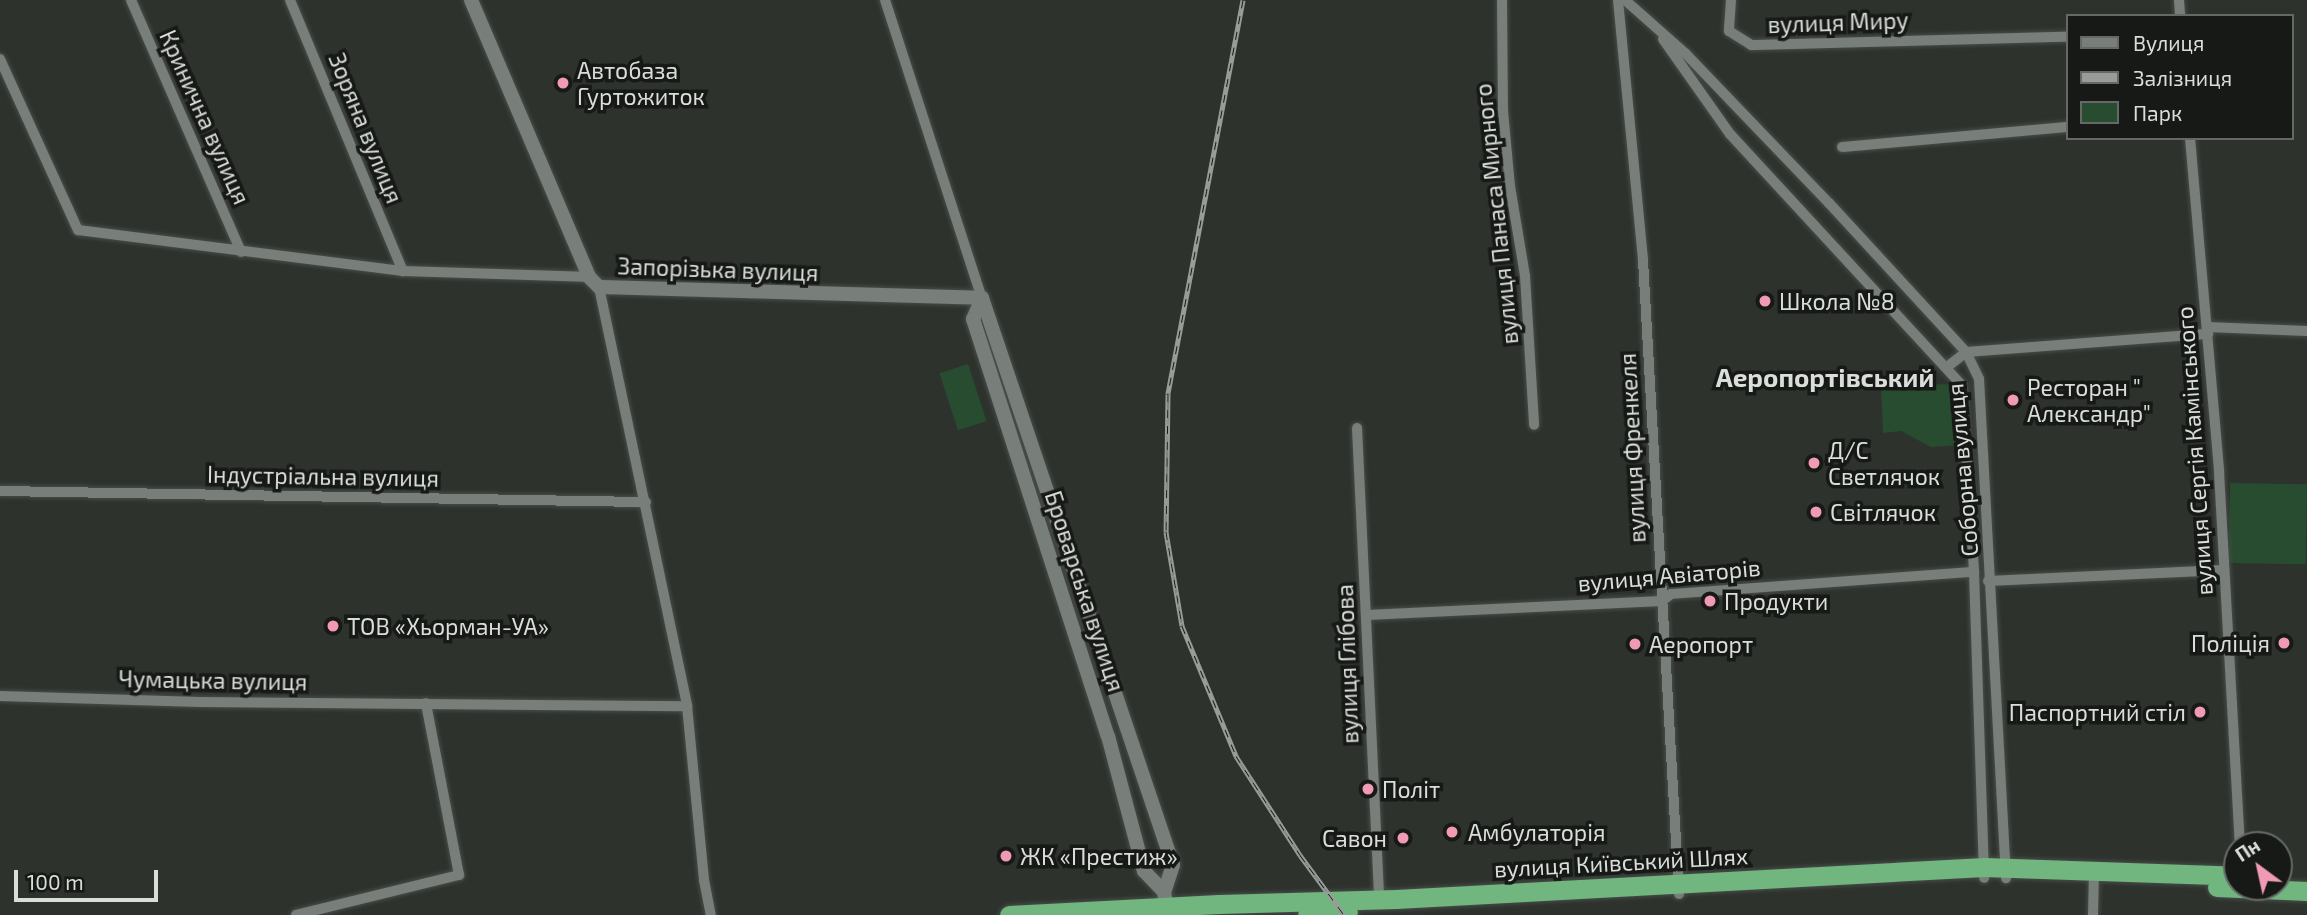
<!DOCTYPE html>
<html>
<head>
<meta charset="utf-8">
<style>
	body { margin:0 }
	#map { position:relative; width:2307px; height:915px; overflow:hidden; background:#2d322d; font-family:"Exo 2",sans-serif }
	div>[style] { position:absolute }
	[style*='--x'] { left:calc(var(--x)*1px); top:calc(var(--y)*1px); width:calc(var(--w)*1px); rotate:calc(var(--a)*1deg) }
	.green>* { inset:0; background:#284c30; transform-origin:0 0 }
	.roads { filter:drop-shadow(0 0 2px #484d49) drop-shadow(0 0 2px #484d49) }
	.street>* { height:10px; margin:-5px; padding:0 5px; transform-origin:5px; border-radius:5px; background:#787e79 }
	.secondary>* { height:14px; margin:-7px; padding:0 7px; transform-origin:7px; border-radius:7px; background:#787e79 }
	.highway>* { height:19px; margin:-9.5px; padding:0 9.5px; transform-origin:9.5px; border-radius:9.5px; background:#70b67e }
	.rail>* { height:5px; margin-top:-2.5px; transform-origin:0; background:repeating-linear-gradient(90deg,#171917 0 8px,#989c98 0 16px); box-sizing:border-box; border-block:2px solid #989c98 }
	.dots>* { width:19px; height:19px; translate:-50% -50%; box-sizing:border-box; border:4px solid #171917; border-radius:50% }
	span { translate:-50% -50%; white-space:nowrap; text-align:center; line-height:1.15; -webkit-text-stroke:7px #171917; paint-order:stroke }
	.street-label { font-size:23px; color:#dadeda }
	.poi-label { font-size:23px; color:#dadeda }
	.left { translate:0 -50%; text-align:left }
	.right { translate:-100% -50%; text-align:right }
	.quarter-label { font-size:26px; color:#dadeda; font-weight:700 }
	.legend { position:absolute; left:2066px; top:14px; width:228px; height:126px; box-sizing:border-box; background:#171917; border:2px solid #656865; margin:0; padding:9px 12px; list-style:none; font-size:21px; color:#dadeda }
	.legend li { display:flex; align-items:center; gap:14px; height:35px }
	.legend b { width:35px; border:2px solid #656865 }
	.north { position:absolute; left:2223px; top:831px; width:70px; height:70px; box-sizing:border-box; background:#171917; border:2px solid #656865; border-radius:50%; rotate:327deg; font-size:19px; font-weight:700; line-height:28px; text-align:center; color:#dadeda }
	.north::after { content:''; display:block; margin:auto; width:24px; height:32px; background:#f09ab5; clip-path:polygon(50% 0,100% 100%,50% 72%,0 100%) }
	.scale { position:absolute; left:14px; top:870px; width:144px; height:32px; box-sizing:border-box; border:4px solid #dadeda; border-top:0; padding-left:9px; font-size:21px; line-height:24px; white-space:nowrap; color:#dadeda; -webkit-text-stroke:5px #171917; paint-order:stroke }
</style>
</head>
<body>
<div id="map">
	<div class="green">
		<div style="left:968px;top:364px;width:60px;height:30px;rotate:72deg"></div>
		<div style="clip-path:polygon(1955px 384px,1960px 445px,1931px 447px,1901px 431px,1883px 433px,1881px 386px)"></div>
		<div style="left:2230px;top:483px;width:77px;height:80px;rotate:1deg"></div>
	</div>
	<div class="roads">
		<div class="street">
			<div style="--x:131;--y:0;--w:275;--a:66.4"></div>
			<div style="--x:290;--y:0;--w:294;--a:67.4"></div>
			<div style="--x:885;--y:0;--w:313;--a:72"></div>
			<div style="--x:1502;--y:0;--w:111;--a:89.5"></div>
			<div style="--x:1503;--y:111;--w:75;--a:84.7"></div>
			<div style="--x:1510;--y:186;--w:91;--a:80.5"></div>
			<div style="--x:1525;--y:276;--w:149;--a:86.5"></div>
			<div style="--x:1618;--y:0;--w:261;--a:84.5"></div>
			<div style="--x:1643;--y:260;--w:635;--a:86.75"></div>
			<div style="--x:1625;--y:0;--w:80;--a:41.5"></div>
			<div style="--x:1685;--y:53;--w:208;--a:46.2"></div>
			<div style="--x:1829;--y:203;--w:202;--a:47.4"></div>
			<div style="--x:1966;--y:352;--w:30;--a:64"></div>
			<div style="--x:1979;--y:379;--w:500;--a:86.9"></div>
			<div style="--x:1731;--y:0;--w:31;--a:94"></div>
			<div style="--x:1729;--y:31;--w:26;--a:32"></div>
			<div style="--x:1751;--y:45;--w:316;--a:-1.5"></div>
			<div style="--x:2179;--y:0;--w:16;--a:86"></div>
			<div style="--x:1663;--y:39;--w:116;--a:54.8"></div>
			<div style="--x:1730;--y:134;--w:342;--a:47.3"></div>
			<div style="--x:1962;--y:385;--w:187;--a:86.3"></div>
			<div style="--x:1974;--y:572;--w:306;--a:88.1"></div>
			<div style="--x:0;--y:59;--w:188;--a:65.5"></div>
			<div style="--x:78;--y:230;--w:328;--a:7.2"></div>
			<div style="--x:403;--y:271;--w:186;--a:1.8"></div>
			<div style="--x:2190;--y:138;--w:335;--a:85"></div>
			<div style="--x:2219;--y:472;--w:374;--a:86.8"></div>
			<div style="--x:1842;--y:147;--w:226;--a:-5.1"></div>
			<div style="--x:599;--y:287;--w:428;--a:78.1"></div>
			<div style="--x:687;--y:706;--w:175;--a:84.4"></div>
			<div style="--x:704;--y:880;--w:36;--a:79"></div>
			<div style="--x:2207;--y:327;--w:100;--a:2.3"></div>
			<div style="--x:1947;--y:367;--w:24;--a:-38"></div>
			<div style="--x:1966;--y:352;--w:243;--a:-4.3"></div>
			<div style="--x:1357;--y:428;--w:472;--a:87.3"></div>
			<div style="--x:0;--y:491;--w:646;--a:0.98"></div>
			<div style="--x:1988;--y:581;--w:236;--a:-2.7"></div>
			<div style="--x:1367;--y:615;--w:295;--a:-2.7"></div>
			<div style="--x:1662;--y:601;--w:11;--a:-38"></div>
			<div style="--x:1671;--y:594;--w:304;--a:-4.2"></div>
			<div style="--x:0;--y:696;--w:200;--a:1.7"></div>
			<div style="--x:200;--y:702;--w:487;--a:0.5"></div>
			<div style="--x:296;--y:915;--w:168;--a:-13.8"></div>
			<div style="--x:459;--y:875;--w:175;--a:-100.9"></div>
			<div style="--x:2093;--y:915;--w:44;--a:-88.7"></div>
		</div>
		<div class="secondary">
			<div style="--x:471;--y:0;--w:301;--a:66.9"></div>
			<div style="--x:589;--y:277;--w:14;--a:45"></div>
			<div style="--x:599;--y:287;--w:383;--a:1.6"></div>
			<div style="--x:982;--y:298;--w:598;--a:71.38"></div>
			<div style="--x:1173;--y:865;--w:28;--a:108"></div>
			<div style="--x:1164;--y:892;--w:23;--a:80"></div>
			<div style="--x:982;--y:298;--w:23;--a:113"></div>
			<div style="--x:973;--y:319;--w:438;--a:72.1"></div>
			<div style="--x:1108;--y:736;--w:140;--a:75.1"></div>
			<div style="--x:1144;--y:871;--w:29;--a:46"></div>
		</div>
		<div class="highway">
			<div style="--x:2217;--y:887;--w:90;--a:2.5"></div>
			<div style="--x:1009;--y:915;--w:210;--a:-3"></div>
			<div style="--x:1219;--y:904;--w:177;--a:-1.6"></div>
			<div style="--x:1396;--y:899;--w:589;--a:-3.12"></div>
			<div style="--x:1984;--y:867;--w:253;--a:2"></div>
			<div style="--x:1307;--y:915;--w:41;--a:-4.2"></div>
		</div>
	</div>
	<div class="rail">
		<div style="--x:1243;--y:0;--w:401;--a:100.8"></div>
		<div style="--x:1168;--y:394;--w:138;--a:90.8"></div>
		<div style="--x:1166;--y:532;--w:95;--a:80.3"></div>
		<div style="--x:1182;--y:626;--w:141;--a:67.4"></div>
		<div style="--x:1236;--y:756;--w:118;--a:57.1"></div>
		<div style="--x:1300;--y:855;--w:74;--a:53.7"></div>
	</div>
	<div class="dots">
		<div style="left:563px;top:83px;background:#f09ab5"></div>
		<div style="left:1765px;top:301px;background:#f09ab5"></div>
		<div style="left:2013px;top:400px;background:#f09ab5"></div>
		<div style="left:1814px;top:463px;background:#f09ab5"></div>
		<div style="left:1816px;top:512px;background:#f09ab5"></div>
		<div style="left:1710px;top:601px;background:#f09ab5"></div>
		<div style="left:333px;top:626px;background:#f09ab5"></div>
		<div style="left:2284px;top:643px;background:#f09ab5"></div>
		<div style="left:1635px;top:644px;background:#f09ab5"></div>
		<div style="left:2200px;top:712px;background:#f09ab5"></div>
		<div style="left:1368px;top:789px;background:#f09ab5"></div>
		<div style="left:1452px;top:832px;background:#f09ab5"></div>
		<div style="left:1403px;top:838px;background:#f09ab5"></div>
		<div style="left:1006px;top:856px;background:#f09ab5"></div>
	</div>
	<div class="street-label">
		<span style="left:1838px;top:22px;rotate:-2deg">вулиця Миру</span>
		<span style="left:205px;top:117px;rotate:66deg">Кринична вулиця</span>
		<span style="left:366px;top:128px;rotate:68deg">Зоряна вулиця</span>
		<span style="left:1496px;top:214px;rotate:-96deg">вулиця Панаса Мирного</span>
		<span style="left:718px;top:269px;rotate:2deg">Запорізька вулиця</span>
		<span style="left:1632px;top:448px;rotate:-93deg">вулиця Френкеля</span>
		<span style="left:2194px;top:451px;rotate:-94deg">вулиця Сергія Камінського</span>
		<span style="left:1962px;top:470px;rotate:-95deg">Соборна вулиця</span>
		<span style="left:323px;top:476px;rotate:1deg">Індустріальна вулиця</span>
		<span style="left:1669px;top:575px;rotate:-5deg">вулиця Авіаторів</span>
		<span style="left:1085px;top:591px;rotate:72deg">Броварська вулиця</span>
		<span style="left:1347px;top:664px;rotate:-92deg">вулиця Глібова</span>
		<span style="left:213px;top:680px;rotate:1deg">Чумацька вулиця</span>
		<span style="left:1621px;top:862px;rotate:-3deg">вулиця Київський Шлях</span>
	</div>
	<div class="poi-label">
		<span class="left" style="left:577px;top:83px">Автобаза<br>Гуртожиток</span>
		<span class="left" style="left:1779px;top:301px">Школа №8</span>
		<span class="left" style="left:2027px;top:400px">Ресторан "<br>Александр"</span>
		<span class="left" style="left:1828px;top:463px">Д/С<br>Светлячок</span>
		<span class="left" style="left:1830px;top:512px">Світлячок</span>
		<span class="left" style="left:1724px;top:601px">Продукти</span>
		<span class="left" style="left:347px;top:626px">ТОВ «Хьорман-УА»</span>
		<span class="right" style="left:2270px;top:643px">Поліція</span>
		<span class="left" style="left:1649px;top:644px">Аеропорт</span>
		<span class="right" style="left:2186px;top:712px">Паспортний стіл</span>
		<span class="left" style="left:1382px;top:789px">Політ</span>
		<span class="left" style="left:1468px;top:832px">Амбулаторія</span>
		<span class="right" style="left:1387px;top:838px">Савон</span>
		<span class="left" style="left:1020px;top:856px">ЖК «Престиж»</span>
	</div>
	<div class="quarter-label">
		<span style="left:1825px;top:377px">Аеропортівський</span>
	</div>
	<ul class="legend">
	<li><b style="height:9px;background:#787e79"></b>Вулиця</li>
	<li><b style="height:9px;background:#989c98"></b>Залізниця</li>
	<li><b style="height:19px;background:#284c30"></b>Парк</li>
	</ul>
	<div class="north">Пн</div>
	<div class="scale">100 m</div>
</div>
</body>
</html>
